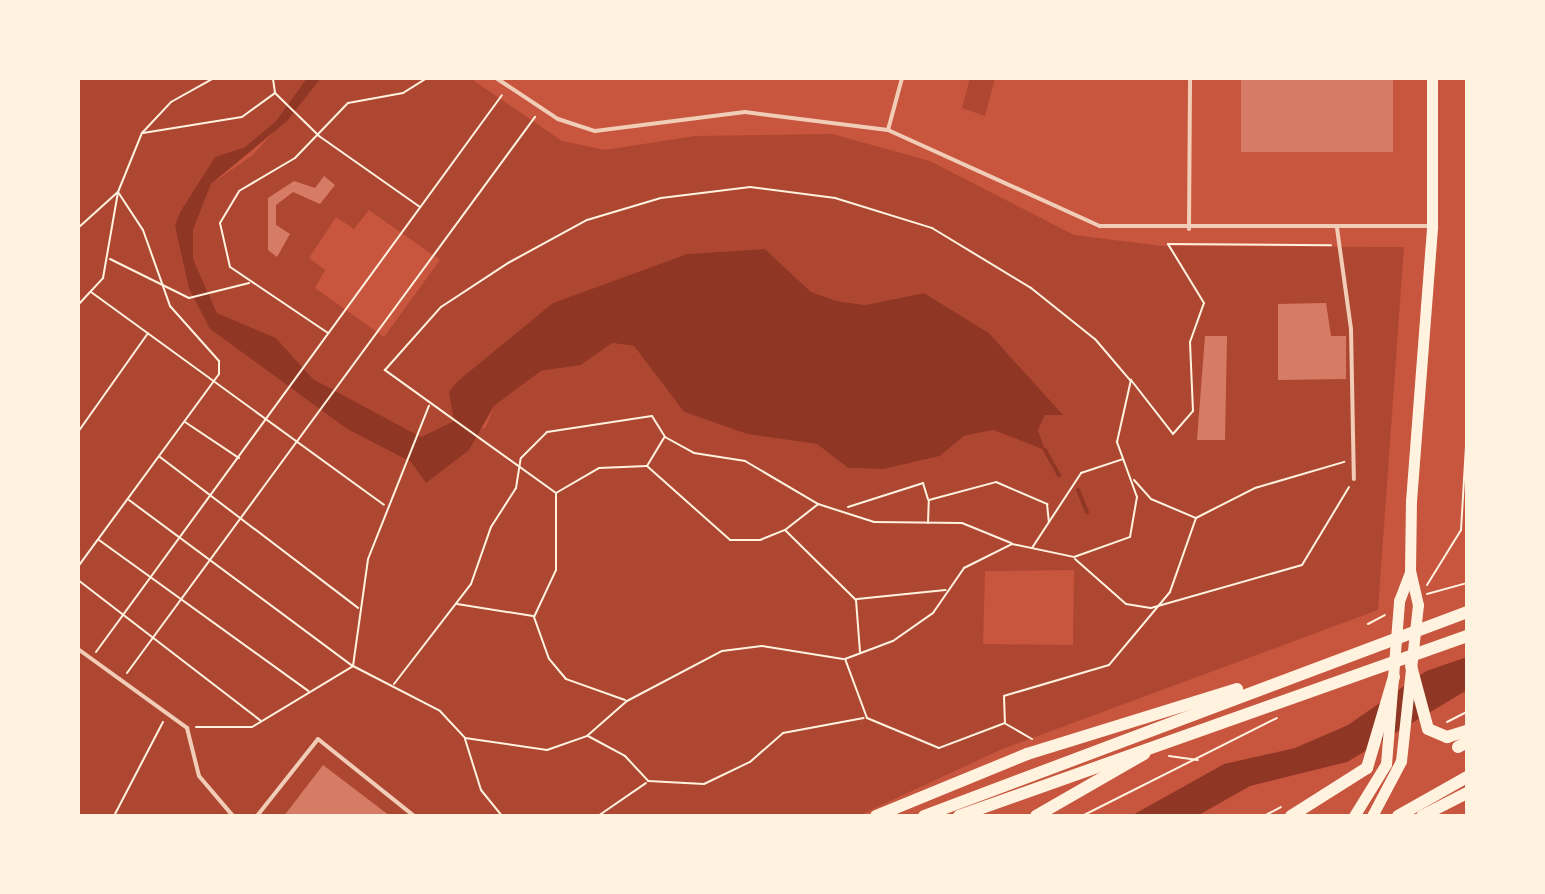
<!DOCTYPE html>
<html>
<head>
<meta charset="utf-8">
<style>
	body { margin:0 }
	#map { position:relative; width:1545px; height:894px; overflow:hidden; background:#c8553d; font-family:Quicksand,sans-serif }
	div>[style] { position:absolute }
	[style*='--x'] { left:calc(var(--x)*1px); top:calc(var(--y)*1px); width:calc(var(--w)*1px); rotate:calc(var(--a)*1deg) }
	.green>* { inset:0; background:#ae4732 }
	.water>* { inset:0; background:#8f3625 }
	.pier>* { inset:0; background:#c8553d }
	.stream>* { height:4px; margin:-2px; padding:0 2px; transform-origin:2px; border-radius:2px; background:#8f3625 }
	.building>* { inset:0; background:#d67c66; transform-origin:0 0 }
	.path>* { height:2px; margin:-1px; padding:0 1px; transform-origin:1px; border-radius:1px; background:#fff3e0 }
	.service>* { height:4px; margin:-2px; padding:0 2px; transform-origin:2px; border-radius:2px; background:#f1ccb7 }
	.secondary>* { height:11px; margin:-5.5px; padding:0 5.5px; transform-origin:5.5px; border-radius:5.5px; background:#fff3e0 }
	.primary>* { height:12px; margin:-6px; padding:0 6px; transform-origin:6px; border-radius:6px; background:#fff3e0 }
	.trunk>* { height:12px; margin:-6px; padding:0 6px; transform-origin:6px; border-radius:6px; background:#fff3e0 }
	span { translate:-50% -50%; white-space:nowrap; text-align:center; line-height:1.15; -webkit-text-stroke:6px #fff3e0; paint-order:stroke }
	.frame { position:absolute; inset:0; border:80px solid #fff3e0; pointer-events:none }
</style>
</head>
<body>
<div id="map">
	<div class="green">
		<div style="clip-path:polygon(evenodd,78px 78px,307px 78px,276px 121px,245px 147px,215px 157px,180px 212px,210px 329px,347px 429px,411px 462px,486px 427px,494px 406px,541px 371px,581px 365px,612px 343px,634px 346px,684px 412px,747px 434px,817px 444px,848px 468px,884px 469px,940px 456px,964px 436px,993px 430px,1045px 449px,1038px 430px,1045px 415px,1062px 415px,989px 333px,924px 293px,865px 305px,837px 301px,811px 292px,765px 249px,687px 254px,553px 303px,457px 403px,454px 421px,421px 437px,313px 379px,276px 338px,217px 313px,193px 259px,193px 230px,211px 184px,253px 155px,321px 78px,470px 78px,562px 141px,605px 150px,695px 136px,832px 134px,930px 161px,1074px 235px,1162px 246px,1404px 247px,1378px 610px,1000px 750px,858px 816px,78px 816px,78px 78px,369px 210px,440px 260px,384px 337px,315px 288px,325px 270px,309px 258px,336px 217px,354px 229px,369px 210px,78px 78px,1074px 570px,1073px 645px,983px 644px,985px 571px,1074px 570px)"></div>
		<div style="clip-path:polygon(970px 78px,995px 78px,985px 116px,962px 108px)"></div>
	</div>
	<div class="water">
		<div style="clip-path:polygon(307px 78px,321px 78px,287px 121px,211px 184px,193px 230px,193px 259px,217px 313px,276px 338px,313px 379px,421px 437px,454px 421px,449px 392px,458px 381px,553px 303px,687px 254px,765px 249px,811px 292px,837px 301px,865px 305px,924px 293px,989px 333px,1063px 415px,1045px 415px,1038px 430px,1045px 450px,993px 430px,964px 436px,940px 456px,884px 469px,848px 468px,817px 444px,747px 434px,684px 412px,634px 346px,612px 343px,581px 365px,541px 371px,494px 406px,469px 450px,426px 483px,411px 462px,347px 429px,210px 329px,189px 288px,175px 226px,180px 212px,215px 157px,245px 147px,276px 121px)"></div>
		<div style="clip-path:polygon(1467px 600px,1467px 690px,1347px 762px,1250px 786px,1197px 816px,1131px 816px,1224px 764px,1295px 748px,1348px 725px,1452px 653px)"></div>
	</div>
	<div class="pier">
		<div style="clip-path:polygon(1467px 604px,1467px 657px,1412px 676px,1448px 650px)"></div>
	</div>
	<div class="stream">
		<div style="--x:1045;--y:450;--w:29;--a:61"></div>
		<div style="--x:1078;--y:490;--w:24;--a:68"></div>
	</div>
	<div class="building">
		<div style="left:1241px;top:78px;width:152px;height:74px"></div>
		<div style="clip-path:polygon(324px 176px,335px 185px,320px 204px,293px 192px,276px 205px,276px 225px,290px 234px,277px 257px,268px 250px,268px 198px,294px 181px,315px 188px)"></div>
		<div style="clip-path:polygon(1326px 303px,1331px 336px,1346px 336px,1346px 379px,1278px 380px,1278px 304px)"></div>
		<div style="clip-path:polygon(1205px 336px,1227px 336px,1225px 440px,1197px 440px)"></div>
		<div style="clip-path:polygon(323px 765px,390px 816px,284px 816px)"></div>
	</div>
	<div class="path">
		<div style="--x:275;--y:93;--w:62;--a:44.3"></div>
		<div style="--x:319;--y:136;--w:123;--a:35.1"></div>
		<div style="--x:143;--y:133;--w:100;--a:-9.2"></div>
		<div style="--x:242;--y:117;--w:41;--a:-36"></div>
		<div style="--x:275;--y:93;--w:15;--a:-98"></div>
		<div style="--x:78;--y:228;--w:54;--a:-42"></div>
		<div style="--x:118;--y:192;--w:45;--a:56.7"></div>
		<div style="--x:143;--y:230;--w:81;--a:70.4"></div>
		<div style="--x:170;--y:306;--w:74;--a:48.3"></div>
		<div style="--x:219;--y:361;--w:13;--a:90"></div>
		<div style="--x:219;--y:374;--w:239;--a:126.2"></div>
		<div style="--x:110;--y:259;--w:88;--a:26.3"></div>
		<div style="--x:189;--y:298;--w:62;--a:-14"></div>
		<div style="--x:91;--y:292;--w:362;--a:36"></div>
		<div style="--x:78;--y:305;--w:37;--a:-47"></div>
		<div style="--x:103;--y:278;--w:87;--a:-80.1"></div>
		<div style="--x:118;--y:192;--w:64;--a:-67.9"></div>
		<div style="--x:142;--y:133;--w:42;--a:-46.9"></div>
		<div style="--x:171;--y:102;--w:49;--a:-29.2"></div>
		<div style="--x:328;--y:333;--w:118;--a:-146"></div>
		<div style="--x:230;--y:267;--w:45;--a:-102.8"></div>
		<div style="--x:220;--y:223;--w:37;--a:-59"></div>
		<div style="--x:239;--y:191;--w:65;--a:-30.5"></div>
		<div style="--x:295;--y:158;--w:76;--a:-46.1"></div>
		<div style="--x:348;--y:103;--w:56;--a:-10.3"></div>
		<div style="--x:403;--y:93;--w:28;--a:-32"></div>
		<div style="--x:185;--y:422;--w:65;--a:33.7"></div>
		<div style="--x:78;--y:432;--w:121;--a:-54.7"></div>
		<div style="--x:160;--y:457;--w:249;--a:37.3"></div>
		<div style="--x:647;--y:466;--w:33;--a:-59"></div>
		<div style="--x:1134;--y:480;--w:25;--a:48"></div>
		<div style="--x:1151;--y:499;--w:49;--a:22.9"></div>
		<div style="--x:1196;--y:518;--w:66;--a:-27"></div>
		<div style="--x:1255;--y:488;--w:93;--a:-16.3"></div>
		<div style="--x:556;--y:493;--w:211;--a:-144.3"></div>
		<div style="--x:385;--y:370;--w:84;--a:-48.4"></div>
		<div style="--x:441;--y:307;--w:80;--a:-33.3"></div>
		<div style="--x:508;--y:263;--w:90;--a:-28.6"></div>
		<div style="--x:587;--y:220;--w:77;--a:-16.6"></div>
		<div style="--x:661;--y:198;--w:90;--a:-7"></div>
		<div style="--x:750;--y:187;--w:86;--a:7.4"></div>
		<div style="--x:835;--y:198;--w:102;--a:17.2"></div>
		<div style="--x:932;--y:228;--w:116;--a:31.2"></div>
		<div style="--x:1031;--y:288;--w:82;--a:38.6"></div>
		<div style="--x:1095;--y:339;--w:54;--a:49.5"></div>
		<div style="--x:129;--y:500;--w:277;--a:36.6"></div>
		<div style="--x:848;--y:507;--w:79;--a:-17.7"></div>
		<div style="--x:923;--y:483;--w:17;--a:73"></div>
		<div style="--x:1196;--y:518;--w:78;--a:109.4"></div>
		<div style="--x:1170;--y:592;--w:95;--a:129.9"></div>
		<div style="--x:1109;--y:665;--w:109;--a:163.6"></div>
		<div style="--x:1004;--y:696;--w:27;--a:88"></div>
		<div style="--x:1005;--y:723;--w:71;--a:159.3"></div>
		<div style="--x:939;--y:748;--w:78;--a:-157.4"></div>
		<div style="--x:867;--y:718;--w:63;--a:-110.4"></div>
		<div style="--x:845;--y:659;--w:51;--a:-20.6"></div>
		<div style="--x:893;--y:641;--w:49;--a:-35"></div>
		<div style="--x:933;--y:613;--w:55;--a:-55.4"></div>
		<div style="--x:964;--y:568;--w:54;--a:-26.6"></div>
		<div style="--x:1012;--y:544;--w:63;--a:11.8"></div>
		<div style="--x:1074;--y:557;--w:59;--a:-19.7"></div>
		<div style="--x:1130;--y:537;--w:41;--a:-80.1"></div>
		<div style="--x:1137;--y:497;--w:59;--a:-110"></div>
		<div style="--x:1117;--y:442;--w:64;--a:-77.3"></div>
		<div style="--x:1131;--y:380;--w:68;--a:52.1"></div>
		<div style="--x:1173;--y:434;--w:30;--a:-49"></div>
		<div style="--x:1193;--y:411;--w:69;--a:-92.5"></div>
		<div style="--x:1190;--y:342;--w:41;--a:-70.3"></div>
		<div style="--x:1204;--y:303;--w:69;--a:-121.4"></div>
		<div style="--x:1168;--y:244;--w:163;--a:0.4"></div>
		<div style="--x:928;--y:523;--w:23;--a:-88"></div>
		<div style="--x:929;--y:500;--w:69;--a:-15"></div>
		<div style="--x:996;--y:482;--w:56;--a:23.3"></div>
		<div style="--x:1047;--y:504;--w:18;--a:84"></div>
		<div style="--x:785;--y:530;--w:41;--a:-38"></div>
		<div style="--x:99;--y:540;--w:258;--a:35.8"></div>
		<div style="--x:1032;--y:548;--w:90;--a:-56.8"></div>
		<div style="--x:1081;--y:473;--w:44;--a:-18.4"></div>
		<div style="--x:1075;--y:559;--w:68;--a:41.4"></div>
		<div style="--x:1126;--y:604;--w:25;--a:9"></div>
		<div style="--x:1151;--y:608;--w:157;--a:-15.9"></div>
		<div style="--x:1302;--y:565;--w:91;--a:-58.9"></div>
		<div style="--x:78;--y:580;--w:230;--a:37.6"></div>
		<div style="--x:1427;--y:585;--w:65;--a:-58.3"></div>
		<div style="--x:1461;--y:530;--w:102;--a:-86.6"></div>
		<div style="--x:1427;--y:594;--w:41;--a:-15.4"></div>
		<div style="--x:857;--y:599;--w:89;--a:-5.8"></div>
		<div style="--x:457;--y:604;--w:77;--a:9"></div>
		<div style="--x:1368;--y:624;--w:19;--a:-28"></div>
		<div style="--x:96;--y:652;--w:689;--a:-53.91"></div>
		<div style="--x:353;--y:666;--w:108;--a:-82"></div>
		<div style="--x:368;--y:559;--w:165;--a:-68.3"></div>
		<div style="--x:127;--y:673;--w:690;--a:-53.73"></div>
		<div style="--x:394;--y:684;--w:126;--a:-52.4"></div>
		<div style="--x:471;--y:584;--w:60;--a:-70.7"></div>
		<div style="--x:491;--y:527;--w:46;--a:-57.3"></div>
		<div style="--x:516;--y:488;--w:30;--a:-81"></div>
		<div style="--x:521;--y:458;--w:37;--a:-45"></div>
		<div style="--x:547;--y:432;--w:106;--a:-8.7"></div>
		<div style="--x:652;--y:416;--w:25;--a:58"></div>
		<div style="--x:665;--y:437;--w:33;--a:29"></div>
		<div style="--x:694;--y:453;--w:52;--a:8.9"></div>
		<div style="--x:745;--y:461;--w:85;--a:30.5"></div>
		<div style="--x:818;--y:504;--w:59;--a:17.8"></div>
		<div style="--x:874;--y:522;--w:88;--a:0.7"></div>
		<div style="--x:962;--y:523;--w:53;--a:22.2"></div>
		<div style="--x:625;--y:700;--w:63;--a:-160.4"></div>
		<div style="--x:566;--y:679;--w:26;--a:-130"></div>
		<div style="--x:549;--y:659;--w:45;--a:-109.7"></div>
		<div style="--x:534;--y:617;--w:52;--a:-64.9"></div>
		<div style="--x:556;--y:570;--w:77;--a:-90"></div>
		<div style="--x:556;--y:493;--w:50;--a:-30.2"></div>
		<div style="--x:599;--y:468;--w:48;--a:-2.4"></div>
		<div style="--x:647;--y:466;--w:111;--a:41.7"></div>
		<div style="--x:730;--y:540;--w:30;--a:0"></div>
		<div style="--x:760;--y:540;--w:27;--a:-22"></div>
		<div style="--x:785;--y:530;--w:100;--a:44.6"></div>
		<div style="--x:856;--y:600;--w:52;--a:85.6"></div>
		<div style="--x:1447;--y:722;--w:22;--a:-27"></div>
		<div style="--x:1006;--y:724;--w:30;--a:30"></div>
		<div style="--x:196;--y:727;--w:56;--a:0"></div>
		<div style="--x:252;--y:727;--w:118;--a:-31.1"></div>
		<div style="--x:353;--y:666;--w:98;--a:27.3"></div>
		<div style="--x:440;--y:711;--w:37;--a:47"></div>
		<div style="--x:465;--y:738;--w:83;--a:8.3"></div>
		<div style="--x:547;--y:750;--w:42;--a:-19.3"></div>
		<div style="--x:587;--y:736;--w:53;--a:-41.2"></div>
		<div style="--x:627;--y:701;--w:107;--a:-27.8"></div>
		<div style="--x:722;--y:651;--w:40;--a:-7.1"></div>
		<div style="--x:762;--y:646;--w:82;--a:9.1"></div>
		<div style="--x:588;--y:736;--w:42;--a:28.4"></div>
		<div style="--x:625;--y:756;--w:34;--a:47"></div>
		<div style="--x:648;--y:781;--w:56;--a:3.1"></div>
		<div style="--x:704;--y:784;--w:51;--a:-25.6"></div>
		<div style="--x:750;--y:762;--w:44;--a:-41.3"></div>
		<div style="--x:783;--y:733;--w:82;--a:-10.5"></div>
		<div style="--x:465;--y:739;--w:53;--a:72.6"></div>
		<div style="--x:481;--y:790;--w:33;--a:51"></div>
		<div style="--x:1169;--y:756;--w:29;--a:8"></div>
		<div style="--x:114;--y:816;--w:106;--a:-62.5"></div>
		<div style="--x:598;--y:816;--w:58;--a:-34.5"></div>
		<div style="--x:1082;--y:816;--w:218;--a:-26.7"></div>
		<div style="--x:1264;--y:816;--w:19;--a:-28"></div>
	</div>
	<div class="service">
		<div style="--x:496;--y:78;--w:74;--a:33.5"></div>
		<div style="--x:558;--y:119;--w:39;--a:18"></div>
		<div style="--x:595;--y:131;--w:151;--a:-7.2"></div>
		<div style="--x:745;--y:112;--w:144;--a:7.2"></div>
		<div style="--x:888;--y:130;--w:233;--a:24.4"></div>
		<div style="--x:1100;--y:226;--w:331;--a:0"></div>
		<div style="--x:888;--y:130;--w:54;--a:-74.9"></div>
		<div style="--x:1337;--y:228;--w:102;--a:82.1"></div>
		<div style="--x:1351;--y:329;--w:150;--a:88.9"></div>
		<div style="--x:1189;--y:229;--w:151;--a:-89.6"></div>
		<div style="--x:78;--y:649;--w:135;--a:35.9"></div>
		<div style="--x:187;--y:728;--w:49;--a:76"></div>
		<div style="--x:199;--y:776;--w:52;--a:49.6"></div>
		<div style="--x:257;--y:816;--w:98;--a:-51.6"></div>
		<div style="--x:318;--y:739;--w:123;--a:38.7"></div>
	</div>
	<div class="secondary">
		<div style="--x:1354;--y:816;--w:61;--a:-58.4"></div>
		<div style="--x:1386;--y:764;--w:164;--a:-85.4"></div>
		<div style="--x:1399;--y:601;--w:31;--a:-69"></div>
		<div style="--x:1372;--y:816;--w:62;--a:-62.2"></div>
		<div style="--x:1401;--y:761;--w:157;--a:-83.8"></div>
		<div style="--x:1418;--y:605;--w:35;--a:-103"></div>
		<div style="--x:1410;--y:571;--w:70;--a:-89.2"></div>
		<div style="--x:1411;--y:501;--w:276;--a:-85.6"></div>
		<div style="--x:1432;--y:226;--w:148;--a:-90"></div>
	</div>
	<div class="primary">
		<div style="--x:1411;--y:666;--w:65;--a:74.9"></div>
		<div style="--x:1428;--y:729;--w:21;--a:23"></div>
		<div style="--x:1447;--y:737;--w:21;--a:-17"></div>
		<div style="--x:1458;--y:747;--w:10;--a:-29"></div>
		<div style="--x:1422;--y:816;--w:51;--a:-27.1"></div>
	</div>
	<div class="trunk">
		<div style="--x:876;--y:816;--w:163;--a:-22.3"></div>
		<div style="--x:1027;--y:754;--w:220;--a:-17.2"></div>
		<div style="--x:924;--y:816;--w:580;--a:-20.59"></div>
		<div style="--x:959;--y:816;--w:539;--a:-19.51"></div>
		<div style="--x:1036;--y:816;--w:125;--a:-29.9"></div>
		<div style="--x:1291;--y:816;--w:90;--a:-32.3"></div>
		<div style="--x:1367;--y:768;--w:95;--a:-73.5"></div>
		<div style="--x:1398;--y:816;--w:79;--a:-29.5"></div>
	</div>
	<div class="frame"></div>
</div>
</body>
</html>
